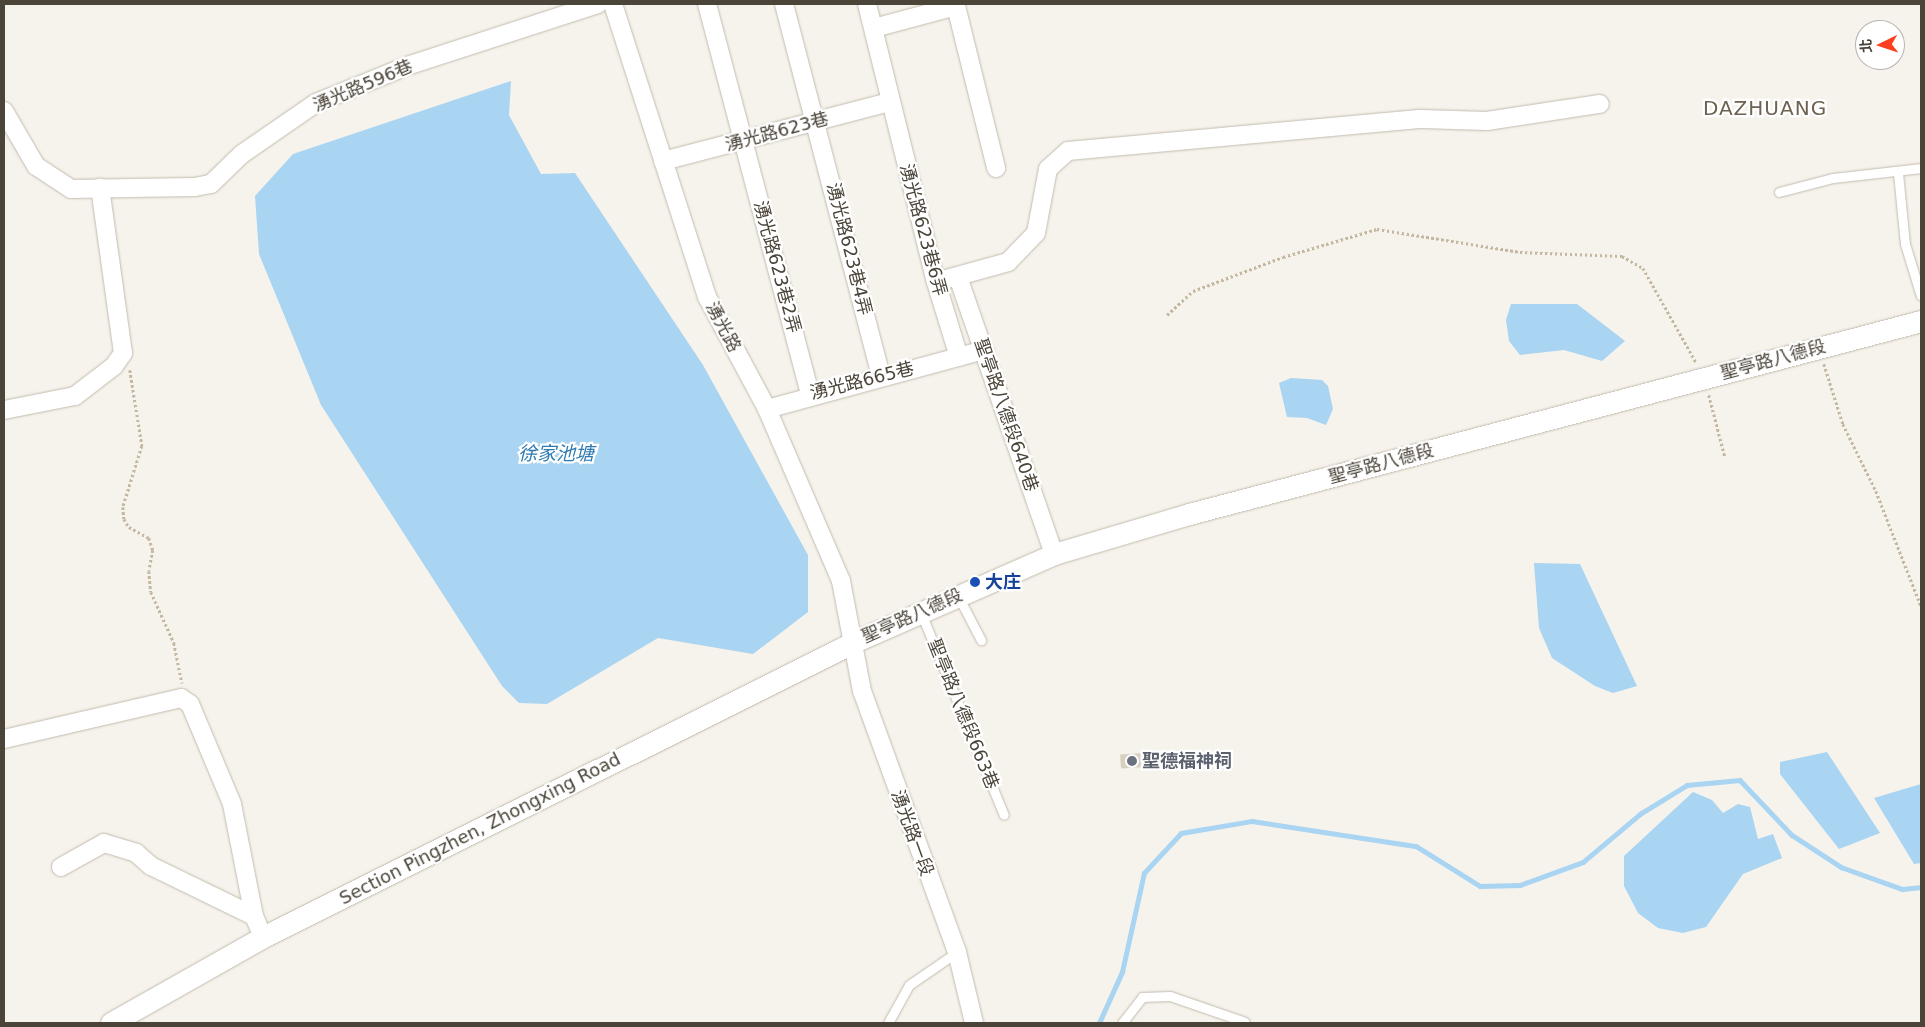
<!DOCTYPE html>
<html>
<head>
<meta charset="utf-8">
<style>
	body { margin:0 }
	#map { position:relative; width:1925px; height:1027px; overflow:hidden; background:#f6f3ec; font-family:"DejaVu Sans","Noto Sans TC",sans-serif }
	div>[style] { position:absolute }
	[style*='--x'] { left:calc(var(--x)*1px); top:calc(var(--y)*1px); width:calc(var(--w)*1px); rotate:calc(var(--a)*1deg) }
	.water>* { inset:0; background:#a9d4f2 }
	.stream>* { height:4.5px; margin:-2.25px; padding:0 2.25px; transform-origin:2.25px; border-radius:2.25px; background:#a9d4f2 }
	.building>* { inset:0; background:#d8cfc1; transform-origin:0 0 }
	.path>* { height:2.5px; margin-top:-1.25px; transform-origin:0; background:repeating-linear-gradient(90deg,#c4b79f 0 2.5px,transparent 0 5px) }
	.roads { filter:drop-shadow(0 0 1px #c2bbae) drop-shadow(0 0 1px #c2bbae) }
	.service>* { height:9px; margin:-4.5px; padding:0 4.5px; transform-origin:4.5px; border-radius:4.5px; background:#fff }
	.minor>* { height:18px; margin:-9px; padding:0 9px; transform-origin:9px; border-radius:9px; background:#fff }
	.tertiary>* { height:21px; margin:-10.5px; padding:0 10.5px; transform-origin:10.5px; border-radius:10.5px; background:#fff }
	.dots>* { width:14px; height:14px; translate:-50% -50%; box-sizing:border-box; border:2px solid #fff; border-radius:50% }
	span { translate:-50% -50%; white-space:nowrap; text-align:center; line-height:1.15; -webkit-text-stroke:4.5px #fff; paint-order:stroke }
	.street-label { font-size:18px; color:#4b4439 }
	.transit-label { font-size:18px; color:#164399; font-weight:700 }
	.left { translate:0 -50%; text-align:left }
	.worship-label { font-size:18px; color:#5b616d; font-weight:700 }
	.water-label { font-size:19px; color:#2e7ab2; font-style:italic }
	.quarter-label { font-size:20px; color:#6e6250; letter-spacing:1px }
	.frame { position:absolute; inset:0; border:5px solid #4b4439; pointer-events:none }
	.north { position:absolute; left:1855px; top:20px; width:50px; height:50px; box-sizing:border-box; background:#fff; border:1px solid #b7b4b0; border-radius:50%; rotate:266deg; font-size:14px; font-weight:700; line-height:20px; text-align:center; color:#4b4439 }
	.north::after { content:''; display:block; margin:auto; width:18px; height:22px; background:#fc3f1d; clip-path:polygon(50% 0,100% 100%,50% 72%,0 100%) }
</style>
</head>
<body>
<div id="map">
	<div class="water">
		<div style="clip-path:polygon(511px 81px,509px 115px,541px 174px,575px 173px,703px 365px,808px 555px,808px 612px,753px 654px,658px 638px,547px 704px,519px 703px,502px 686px,321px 405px,259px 254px,255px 196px,293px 154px)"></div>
		<div style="clip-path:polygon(1511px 304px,1577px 304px,1625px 341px,1602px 361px,1564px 350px,1520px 355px,1509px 341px,1506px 320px)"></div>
		<div style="clip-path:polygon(1291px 378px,1322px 380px,1328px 386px,1333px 409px,1326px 425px,1307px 418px,1287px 417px,1279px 383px)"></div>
		<div style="clip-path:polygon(1534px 563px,1580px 564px,1637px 686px,1613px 693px,1595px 686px,1552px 658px,1539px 628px)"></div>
		<div style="clip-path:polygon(1827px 752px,1880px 833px,1839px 849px,1780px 774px,1780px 762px)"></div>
		<div style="clip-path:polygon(1921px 784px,1921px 863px,1914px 864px,1874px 798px)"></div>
		<div style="clip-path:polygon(1693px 792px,1712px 800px,1723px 813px,1738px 804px,1750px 807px,1758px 839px,1773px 834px,1782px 858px,1743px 874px,1706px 927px,1683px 933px,1658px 928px,1638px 913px,1624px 886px,1624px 856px)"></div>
	</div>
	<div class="stream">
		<div style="--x:1099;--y:1023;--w:56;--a:-65.7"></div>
		<div style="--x:1122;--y:972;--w:101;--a:-77.5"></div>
		<div style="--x:1144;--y:873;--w:54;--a:-47.2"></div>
		<div style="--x:1181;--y:833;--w:72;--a:-9.6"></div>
		<div style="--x:1252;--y:821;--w:166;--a:8.7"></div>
		<div style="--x:1416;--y:846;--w:75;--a:32"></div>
		<div style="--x:1480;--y:886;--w:40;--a:-1.4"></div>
		<div style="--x:1520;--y:885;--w:67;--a:-20.1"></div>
		<div style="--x:1583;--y:862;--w:75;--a:-40.1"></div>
		<div style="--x:1640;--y:814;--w:55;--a:-31.7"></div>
		<div style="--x:1687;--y:785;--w:53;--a:-5.4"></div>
		<div style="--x:1740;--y:780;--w:76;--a:46.6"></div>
		<div style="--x:1792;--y:835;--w:59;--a:33.1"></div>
		<div style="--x:1841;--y:867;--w:65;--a:19.8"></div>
		<div style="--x:1902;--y:889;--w:19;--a:-6"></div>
	</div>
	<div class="building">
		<div style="left:1143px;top:753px;width:14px;height:23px;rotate:86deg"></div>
	</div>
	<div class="path">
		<div style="--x:1167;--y:315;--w:35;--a:-43"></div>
		<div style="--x:1193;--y:291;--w:96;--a:-20.7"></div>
		<div style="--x:1283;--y:257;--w:98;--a:-16.6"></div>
		<div style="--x:1377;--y:229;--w:145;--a:9.1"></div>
		<div style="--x:1520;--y:252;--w:102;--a:2.2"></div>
		<div style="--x:1622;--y:256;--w:24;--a:30"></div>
		<div style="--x:1643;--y:268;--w:108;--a:60.6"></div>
		<div style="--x:1824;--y:364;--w:63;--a:72.4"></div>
		<div style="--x:1843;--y:424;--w:75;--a:63.8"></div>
		<div style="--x:1876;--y:491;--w:123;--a:68.6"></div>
		<div style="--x:130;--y:370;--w:77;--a:81"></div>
		<div style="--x:142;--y:446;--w:64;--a:107.3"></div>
		<div style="--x:123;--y:507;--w:12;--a:85"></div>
		<div style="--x:124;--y:519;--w:9;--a:58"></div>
		<div style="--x:129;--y:527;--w:23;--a:29"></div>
		<div style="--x:149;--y:538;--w:13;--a:72"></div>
		<div style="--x:153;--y:550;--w:21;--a:101"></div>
		<div style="--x:149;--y:571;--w:21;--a:85"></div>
		<div style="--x:151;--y:592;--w:56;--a:65.7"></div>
		<div style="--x:174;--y:643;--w:41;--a:78.7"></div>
		<div style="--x:1709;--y:395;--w:64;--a:75.5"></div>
	</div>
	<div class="roads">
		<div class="service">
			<div style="--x:1898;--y:173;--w:71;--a:84.4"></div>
			<div style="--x:1905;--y:244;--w:54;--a:72.9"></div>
			<div style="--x:1779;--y:192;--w:56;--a:-14.5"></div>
			<div style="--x:1833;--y:178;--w:89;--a:-6.5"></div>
			<div style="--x:958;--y:596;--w:50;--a:62.4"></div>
			<div style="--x:921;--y:613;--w:218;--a:67.7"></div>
			<div style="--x:888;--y:1023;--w:43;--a:-61.1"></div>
			<div style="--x:909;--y:985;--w:58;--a:-34.5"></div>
			<div style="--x:1122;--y:1023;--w:33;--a:-52"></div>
			<div style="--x:1142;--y:997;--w:28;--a:-2"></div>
			<div style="--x:1170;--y:996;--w:79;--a:19.1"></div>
		</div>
		<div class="minor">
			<div style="--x:613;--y:4;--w:308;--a:72.2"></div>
			<div style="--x:707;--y:297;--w:127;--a:61.8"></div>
			<div style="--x:767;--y:409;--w:187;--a:66.7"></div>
			<div style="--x:841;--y:581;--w:112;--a:79.2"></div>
			<div style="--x:862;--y:691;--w:278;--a:70"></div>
			<div style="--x:957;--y:952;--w:73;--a:76.5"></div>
			<div style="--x:707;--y:4;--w:403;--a:75.2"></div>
			<div style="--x:784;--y:4;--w:384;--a:75.4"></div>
			<div style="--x:867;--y:4;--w:286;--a:76.1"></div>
			<div style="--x:936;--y:282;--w:78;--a:73"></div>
			<div style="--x:874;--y:28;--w:85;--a:-15"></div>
			<div style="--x:956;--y:6;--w:167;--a:76.1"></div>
			<div style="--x:4;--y:111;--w:64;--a:59.8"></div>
			<div style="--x:36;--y:166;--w:42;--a:33.3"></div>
			<div style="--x:71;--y:189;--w:124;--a:-0.9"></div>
			<div style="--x:195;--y:187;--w:16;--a:-11"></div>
			<div style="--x:211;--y:184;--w:43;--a:-44.1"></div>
			<div style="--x:242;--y:154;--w:90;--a:-34.6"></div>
			<div style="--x:316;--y:103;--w:98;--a:-22.1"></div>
			<div style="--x:407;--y:66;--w:201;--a:-18"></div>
			<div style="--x:663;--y:161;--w:235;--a:-14.6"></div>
			<div style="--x:958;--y:277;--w:293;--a:70.9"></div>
			<div style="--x:936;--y:282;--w:75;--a:-15.5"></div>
			<div style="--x:1008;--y:262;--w:40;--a:-46"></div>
			<div style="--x:1036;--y:233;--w:65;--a:-79.4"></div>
			<div style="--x:1048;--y:169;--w:27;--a:-42"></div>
			<div style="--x:1068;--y:151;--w:355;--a:-5.2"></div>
			<div style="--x:1422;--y:119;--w:65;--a:1.8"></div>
			<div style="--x:1487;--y:121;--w:114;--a:-8.6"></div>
			<div style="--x:767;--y:409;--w:225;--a:-15.2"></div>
			<div style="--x:4;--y:410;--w:72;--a:-11.2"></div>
			<div style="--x:75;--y:396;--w:49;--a:-37.6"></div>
			<div style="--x:114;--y:366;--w:16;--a:-55"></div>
			<div style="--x:123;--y:353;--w:167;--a:-97.9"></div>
			<div style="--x:4;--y:739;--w:182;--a:-13"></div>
			<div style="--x:181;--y:698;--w:11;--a:34"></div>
			<div style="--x:190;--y:704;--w:108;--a:67.2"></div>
			<div style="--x:232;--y:804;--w:114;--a:78.9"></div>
			<div style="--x:254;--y:916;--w:23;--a:67"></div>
			<div style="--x:61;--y:867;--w:49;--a:-29.2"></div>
			<div style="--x:104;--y:843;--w:34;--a:17"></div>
			<div style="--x:136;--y:853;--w:20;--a:41"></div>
			<div style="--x:151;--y:866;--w:114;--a:25.9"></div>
		</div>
		<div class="tertiary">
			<div style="--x:111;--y:1023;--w:175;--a:-29.5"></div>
			<div style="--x:263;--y:937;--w:661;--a:-26.53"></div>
			<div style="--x:854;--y:642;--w:219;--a:-23.7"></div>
			<div style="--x:1054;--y:554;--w:141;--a:-16.5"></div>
			<div style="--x:1189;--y:514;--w:757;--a:-14.77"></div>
		</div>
	</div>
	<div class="dots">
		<div style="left:975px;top:582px;background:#1a4fb4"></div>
		<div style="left:1132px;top:761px;background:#6b7280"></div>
	</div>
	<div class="street-label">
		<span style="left:363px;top:86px;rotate:-23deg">湧光路596巷</span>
		<span style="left:777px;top:132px;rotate:-15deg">湧光路623巷</span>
		<span style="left:923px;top:230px;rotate:75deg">湧光路623巷6弄</span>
		<span style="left:849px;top:249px;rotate:76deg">湧光路623巷4弄</span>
		<span style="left:777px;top:267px;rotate:75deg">湧光路623巷2弄</span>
		<span style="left:723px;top:327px;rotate:62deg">湧光路</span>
		<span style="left:1773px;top:360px;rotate:-15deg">聖亭路八德段</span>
		<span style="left:862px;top:381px;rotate:-14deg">湧光路665巷</span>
		<span style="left:1006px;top:415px;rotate:71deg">聖亭路八德段640巷</span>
		<span style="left:1381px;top:464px;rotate:-15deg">聖亭路八德段</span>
		<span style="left:912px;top:616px;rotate:-24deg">聖亭路八德段</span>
		<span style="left:963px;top:714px;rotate:68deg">聖亭路八德段663巷</span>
		<span style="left:480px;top:829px;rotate:-27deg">Section Pingzhen, Zhongxing Road</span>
		<span style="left:912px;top:833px;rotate:70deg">湧光路一段</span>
	</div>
	<div class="transit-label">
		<span class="left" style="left:985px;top:582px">大庄</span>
	</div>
	<div class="worship-label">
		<span class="left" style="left:1142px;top:761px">聖德福神祠</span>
	</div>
	<div class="water-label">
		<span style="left:556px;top:454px">徐家池塘</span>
	</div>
	<div class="quarter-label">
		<span style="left:1765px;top:108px">DAZHUANG</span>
	</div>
	<div class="frame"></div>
	<div class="north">北</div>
</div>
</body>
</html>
